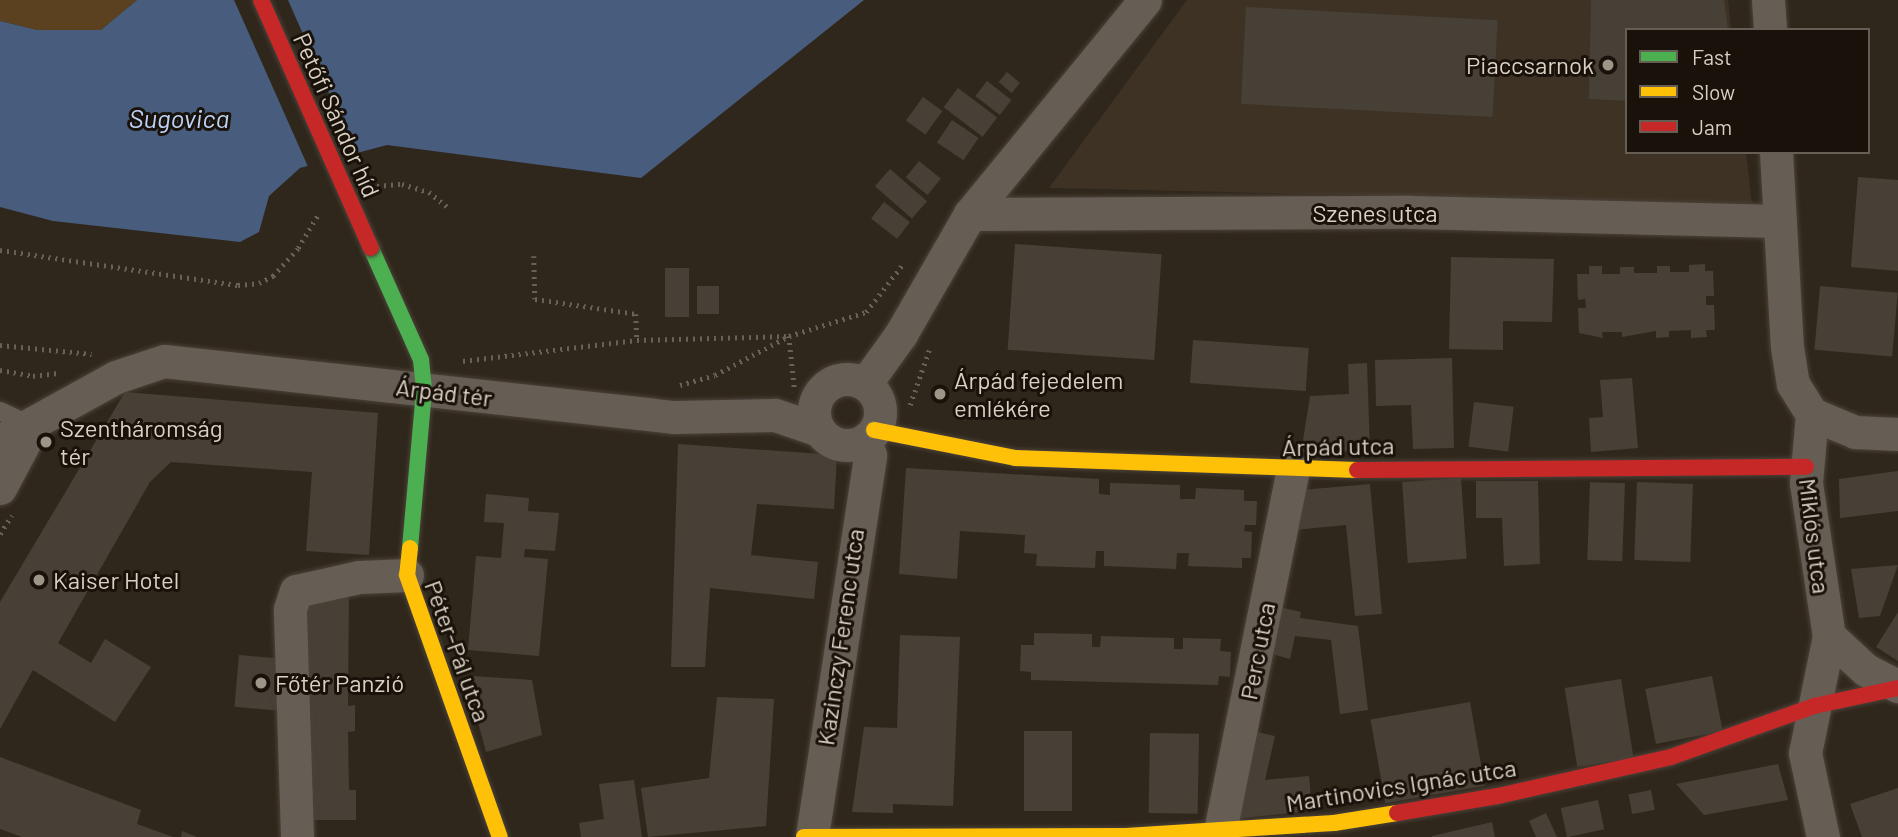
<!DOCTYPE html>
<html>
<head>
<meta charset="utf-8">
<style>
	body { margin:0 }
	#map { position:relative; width:1898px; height:837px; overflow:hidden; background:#30271c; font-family:Barlow,sans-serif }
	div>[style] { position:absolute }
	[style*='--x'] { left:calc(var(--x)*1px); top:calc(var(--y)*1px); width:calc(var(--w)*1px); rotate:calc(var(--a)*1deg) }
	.commercial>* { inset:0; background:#3e3224 }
	.green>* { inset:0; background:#5b411f }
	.water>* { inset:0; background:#485c7d }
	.pier>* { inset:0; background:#30271c }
	.building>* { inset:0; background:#474036; transform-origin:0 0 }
	.path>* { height:4.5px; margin-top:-2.25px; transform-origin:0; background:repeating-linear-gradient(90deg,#676159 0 2px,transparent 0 7px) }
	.roads { filter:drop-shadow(0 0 2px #4a4239) drop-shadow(0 0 2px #4a4239) }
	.lane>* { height:18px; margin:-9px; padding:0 9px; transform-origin:9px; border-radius:9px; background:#665e55 }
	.street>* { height:33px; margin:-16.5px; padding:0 16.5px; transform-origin:16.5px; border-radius:16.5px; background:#665e55 }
	.street>.ring { margin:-16.5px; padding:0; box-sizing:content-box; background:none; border:33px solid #665e55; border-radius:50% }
	.fast>* { height:16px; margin:-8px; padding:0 8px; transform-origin:8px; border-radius:8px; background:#4caf50 }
	.slow>* { height:16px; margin:-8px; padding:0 8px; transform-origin:8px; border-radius:8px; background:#ffc107 }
	.jam>* { height:16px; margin:-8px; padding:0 8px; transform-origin:8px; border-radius:8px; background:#c62828 }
	.bridges { filter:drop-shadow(0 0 2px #4a4239) drop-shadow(0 0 2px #4a4239) }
	.jam-bridge>* { height:16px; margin:-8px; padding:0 8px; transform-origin:8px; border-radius:8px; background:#c62828 }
	.dots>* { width:19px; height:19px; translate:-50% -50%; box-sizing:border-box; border:4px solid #19120a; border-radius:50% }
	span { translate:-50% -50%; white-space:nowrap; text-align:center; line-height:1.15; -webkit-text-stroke:6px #19120a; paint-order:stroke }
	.poi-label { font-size:24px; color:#dad0c4 }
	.right { translate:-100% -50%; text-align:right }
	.left { translate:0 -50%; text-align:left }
	.street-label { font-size:24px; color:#dad0c4 }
	.water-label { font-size:26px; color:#bdd4fa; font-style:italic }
	.legend { position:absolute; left:1625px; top:28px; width:245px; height:126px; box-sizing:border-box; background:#19120a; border:2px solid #665e54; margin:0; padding:9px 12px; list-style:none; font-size:21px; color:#dad0c4 }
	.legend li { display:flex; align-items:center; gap:14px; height:35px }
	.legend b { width:35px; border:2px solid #665e54 }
</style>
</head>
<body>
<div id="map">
	<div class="commercial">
		<div style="clip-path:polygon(1187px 0,1728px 0,1731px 30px,1627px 30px,1627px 152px,1746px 152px,1752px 204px,1049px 188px)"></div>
	</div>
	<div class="green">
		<div style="clip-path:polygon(0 0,137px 0,101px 30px,37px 30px,0 21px)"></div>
	</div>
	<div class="water">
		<div style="clip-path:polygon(137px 0,864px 0,641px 178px,387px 145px,300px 168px,269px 196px,259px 232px,240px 242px,53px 221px,0 207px,0 21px,37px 30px,101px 30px)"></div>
	</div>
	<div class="pier">
		<div style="clip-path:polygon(234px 0,288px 0,357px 157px,309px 169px)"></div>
	</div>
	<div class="building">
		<div style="clip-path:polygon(1591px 0,1724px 0,1728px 30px,1627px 30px,1627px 101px,1589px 99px)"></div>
		<div style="left:1246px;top:7px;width:252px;height:97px;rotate:3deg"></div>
		<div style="left:1007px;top:72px;width:17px;height:13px;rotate:40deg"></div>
		<div style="left:987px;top:81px;width:31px;height:19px;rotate:38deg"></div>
		<div style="left:958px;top:88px;width:49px;height:24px;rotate:37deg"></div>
		<div style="left:923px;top:97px;width:24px;height:29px;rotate:36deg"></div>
		<div style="left:952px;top:120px;width:32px;height:27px;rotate:34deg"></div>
		<div style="left:919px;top:161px;width:28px;height:21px;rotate:39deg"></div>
		<div style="left:890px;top:169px;width:49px;height:23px;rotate:41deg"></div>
		<div style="clip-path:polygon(1858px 177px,1898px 180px,1898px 271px,1851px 267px)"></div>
		<div style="left:884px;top:202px;width:33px;height:21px;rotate:38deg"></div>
		<div style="left:1015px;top:244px;width:147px;height:106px;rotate:4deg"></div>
		<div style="clip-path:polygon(1451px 257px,1554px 259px,1552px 322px,1503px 321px,1503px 350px,1449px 349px)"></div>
		<div style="clip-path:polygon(1705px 264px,1705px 271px,1713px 271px,1714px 296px,1706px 296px,1706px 305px,1714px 305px,1715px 330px,1706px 330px,1707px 337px,1691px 338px,1691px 330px,1669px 331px,1669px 337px,1656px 338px,1656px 331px,1622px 337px,1622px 332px,1602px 332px,1603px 338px,1579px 333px,1578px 308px,1586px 308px,1585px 299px,1578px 300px,1577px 274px,1589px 274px,1589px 266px,1602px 266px,1602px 274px,1620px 274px,1620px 267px,1634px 267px,1634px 273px,1657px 273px,1657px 266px,1670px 266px,1670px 272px,1689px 272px,1689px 265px)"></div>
		<div style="left:665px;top:268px;width:24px;height:49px"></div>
		<div style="left:697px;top:286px;width:22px;height:28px"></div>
		<div style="left:1820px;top:286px;width:78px;height:64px;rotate:5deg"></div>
		<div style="left:1193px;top:340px;width:116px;height:43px;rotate:4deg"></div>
		<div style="clip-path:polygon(1452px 358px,1454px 448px,1413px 449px,1411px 405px,1376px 406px,1375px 360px)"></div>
		<div style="clip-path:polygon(1367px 363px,1370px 451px,1301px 453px,1310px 396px,1349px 394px,1348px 364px)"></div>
		<div style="clip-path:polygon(1632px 378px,1638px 448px,1591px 452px,1589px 418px,1603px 417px,1600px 380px)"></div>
		<div style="clip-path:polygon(125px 392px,378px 413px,369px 555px,306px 551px,312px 472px,171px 462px,150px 482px,58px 643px,91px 663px,105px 639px,151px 667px,115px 722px,33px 670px,0 729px,0 602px)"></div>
		<div style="left:1474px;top:402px;width:40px;height:45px;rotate:7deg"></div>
		<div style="clip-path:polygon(678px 444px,837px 455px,834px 509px,757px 504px,751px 555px,818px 562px,814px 599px,710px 588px,705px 667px,671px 667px)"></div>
		<div style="clip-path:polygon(906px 468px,1099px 479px,1099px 494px,1110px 495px,1110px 483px,1180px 485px,1180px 499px,1195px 499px,1196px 488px,1244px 490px,1244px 501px,1257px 501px,1256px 525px,1245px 525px,1244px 531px,1252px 532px,1251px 558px,1242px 558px,1242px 568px,1188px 566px,1189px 553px,1177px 553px,1176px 569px,1104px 566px,1104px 551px,1096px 551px,1095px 568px,1036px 566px,1037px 554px,1024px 553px,1025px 535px,960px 531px,957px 579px,899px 574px)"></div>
		<div style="clip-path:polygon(1898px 471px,1898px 511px,1840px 518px,1839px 479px)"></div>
		<div style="left:1461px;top:478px;width:81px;height:59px;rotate:86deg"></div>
		<div style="clip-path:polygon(1476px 481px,1538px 481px,1540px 564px,1504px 566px,1502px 518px,1476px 518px)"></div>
		<div style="left:1590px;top:482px;width:35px;height:78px;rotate:2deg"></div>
		<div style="left:1637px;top:482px;width:56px;height:78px;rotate:2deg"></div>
		<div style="clip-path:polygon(1370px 484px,1382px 614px,1355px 616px,1346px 525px,1294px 530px,1301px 490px)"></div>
		<div style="clip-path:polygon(486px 494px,529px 498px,528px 511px,559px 513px,555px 551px,525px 549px,524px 557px,548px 559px,539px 656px,468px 650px,476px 556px,501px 558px,504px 523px,484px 522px)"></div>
		<div style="clip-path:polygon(1898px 565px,1880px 616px,1859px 618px,1851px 569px)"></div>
		<div style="clip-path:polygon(349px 591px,348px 706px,355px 705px,355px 731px,348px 732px,349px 790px,356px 790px,356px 820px,303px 820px,301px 596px)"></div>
		<div style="clip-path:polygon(1279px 607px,1301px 612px,1300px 618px,1358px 626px,1368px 710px,1340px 714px,1331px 640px,1295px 636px,1290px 659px,1268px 653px)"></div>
		<div style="clip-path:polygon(1898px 612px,1898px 661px,1876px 647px)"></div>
		<div style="clip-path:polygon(1034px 633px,1092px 634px,1092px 647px,1100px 647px,1101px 636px,1174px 638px,1174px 649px,1183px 649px,1183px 638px,1221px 639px,1220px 651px,1231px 652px,1230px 677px,1219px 676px,1218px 685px,1031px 680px,1031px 672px,1020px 671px,1021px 645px,1034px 645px)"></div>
		<div style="clip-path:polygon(900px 635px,960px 637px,953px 806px,893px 804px,893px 813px,852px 812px,864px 727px,897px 728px)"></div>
		<div style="left:239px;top:655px;width:49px;height:52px;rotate:5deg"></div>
		<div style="clip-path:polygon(473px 676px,532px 680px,542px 735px,486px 752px,474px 707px)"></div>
		<div style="left:1712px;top:676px;width:56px;height:68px;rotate:79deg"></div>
		<div style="left:1621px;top:679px;width:80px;height:57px;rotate:81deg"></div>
		<div style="clip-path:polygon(717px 697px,774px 699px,766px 826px,648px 837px,641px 788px,709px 778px)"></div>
		<div style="left:1470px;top:702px;width:85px;height:101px;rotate:80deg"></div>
		<div style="left:1024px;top:731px;width:48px;height:80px"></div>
		<div style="clip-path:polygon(1252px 731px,1275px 736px,1265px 780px,1309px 776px,1312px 811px,1232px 819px)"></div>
		<div style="left:1150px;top:733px;width:49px;height:80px;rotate:1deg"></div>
		<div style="clip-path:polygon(0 757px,141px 810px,137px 824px,173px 837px,22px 837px,0 829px)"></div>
		<div style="clip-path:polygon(1778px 764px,1788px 800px,1704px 815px,1676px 784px)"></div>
		<div style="clip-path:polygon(634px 780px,642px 837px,581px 837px,579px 823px,604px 819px,599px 784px)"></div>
		<div style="clip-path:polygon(1898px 788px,1898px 837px,1862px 837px,1850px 804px)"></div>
		<div style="left:1651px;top:790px;width:20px;height:23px;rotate:79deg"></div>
		<div style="left:1598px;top:800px;width:30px;height:38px;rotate:78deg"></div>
		<div style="clip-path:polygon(1546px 813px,1557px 837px,1536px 837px,1529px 821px)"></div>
		<div style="clip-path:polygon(1492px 822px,1495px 837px,1432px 837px,1432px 836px)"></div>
		<div style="clip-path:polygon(182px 831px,197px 837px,181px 837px)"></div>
	</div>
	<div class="path">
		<div style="--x:377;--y:186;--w:25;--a:-5"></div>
		<div style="--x:402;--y:184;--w:28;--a:17"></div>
		<div style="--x:429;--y:192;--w:27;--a:39"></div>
		<div style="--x:0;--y:250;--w:241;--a:8.4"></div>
		<div style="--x:238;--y:285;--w:21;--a:-5"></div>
		<div style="--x:259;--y:283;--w:16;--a:-27"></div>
		<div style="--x:273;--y:276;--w:38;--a:-48"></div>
		<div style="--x:298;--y:248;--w:41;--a:-59"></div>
		<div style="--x:534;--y:256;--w:43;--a:88.7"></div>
		<div style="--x:535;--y:299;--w:102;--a:8.4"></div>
		<div style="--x:636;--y:314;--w:26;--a:88"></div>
		<div style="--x:789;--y:336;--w:56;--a:83.9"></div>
		<div style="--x:0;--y:345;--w:92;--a:5.6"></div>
		<div style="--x:463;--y:361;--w:175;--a:-6.9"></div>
		<div style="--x:637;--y:340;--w:149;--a:-1.5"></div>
		<div style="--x:0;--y:370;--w:34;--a:10"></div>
		<div style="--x:33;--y:376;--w:25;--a:-7"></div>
		<div style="--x:680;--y:385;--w:36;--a:-16"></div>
		<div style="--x:715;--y:375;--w:84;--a:-27.8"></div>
		<div style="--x:789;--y:336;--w:81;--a:-17.3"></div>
		<div style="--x:866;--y:312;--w:61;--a:-52.4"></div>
		<div style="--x:910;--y:405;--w:58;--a:-70.9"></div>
		<div style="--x:0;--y:534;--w:22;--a:-58"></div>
	</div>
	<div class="roads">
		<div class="lane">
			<div style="--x:0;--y:411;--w:35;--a:25"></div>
		</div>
		<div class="street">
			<div style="--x:1768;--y:0;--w:30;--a:86"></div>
			<div style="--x:1776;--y:152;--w:195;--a:86.8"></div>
			<div style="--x:1787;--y:347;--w:37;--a:81"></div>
			<div style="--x:1793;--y:384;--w:36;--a:58"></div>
			<div style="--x:1812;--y:414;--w:69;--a:95"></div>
			<div style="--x:1806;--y:483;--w:155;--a:81.5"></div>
			<div style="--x:1829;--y:636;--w:119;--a:101.6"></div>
			<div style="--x:1805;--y:753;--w:86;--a:77.9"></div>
			<div style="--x:970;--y:214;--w:441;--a:-0.3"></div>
			<div style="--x:1411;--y:212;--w:369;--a:1.4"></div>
			<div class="ring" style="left:814px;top:379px;width:33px;height:33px"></div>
			<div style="--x:865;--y:384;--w:62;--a:-54.2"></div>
			<div style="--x:901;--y:334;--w:138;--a:-60.1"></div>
			<div style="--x:970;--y:214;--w:276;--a:-50.7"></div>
			<div style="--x:1812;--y:414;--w:47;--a:22.7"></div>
			<div style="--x:1855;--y:432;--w:43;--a:2.7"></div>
			<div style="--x:0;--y:441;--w:132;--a:-28.9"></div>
			<div style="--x:116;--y:377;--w:51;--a:-18.4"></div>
			<div style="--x:164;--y:361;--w:513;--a:6.27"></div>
			<div style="--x:674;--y:417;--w:101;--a:-1.1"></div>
			<div style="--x:775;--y:415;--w:46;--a:18.8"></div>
			<div style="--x:0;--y:488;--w:70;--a:-62"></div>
			<div style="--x:1829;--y:636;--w:50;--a:42.6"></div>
			<div style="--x:1866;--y:670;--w:36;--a:27"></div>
			<div style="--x:1220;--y:831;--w:368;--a:-78.6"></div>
			<div style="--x:812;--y:836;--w:385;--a:-81.3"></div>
			<div style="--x:870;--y:455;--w:16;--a:-108"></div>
			<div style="--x:297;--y:837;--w:228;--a:-91.8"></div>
			<div style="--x:290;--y:609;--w:19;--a:-72"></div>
			<div style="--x:296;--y:591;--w:65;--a:-12.5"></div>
			<div style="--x:359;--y:577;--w:48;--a:-2.4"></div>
		</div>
		<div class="fast">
			<div style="--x:371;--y:248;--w:123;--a:65.9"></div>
			<div style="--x:421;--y:360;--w:31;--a:84"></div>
			<div style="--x:424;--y:391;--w:158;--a:95.1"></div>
		</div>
		<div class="slow">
			<div style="--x:874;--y:430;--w:144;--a:11.2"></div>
			<div style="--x:1015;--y:458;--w:342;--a:2"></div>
			<div style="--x:410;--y:548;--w:27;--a:96"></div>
			<div style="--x:407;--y:575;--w:278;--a:70.5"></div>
			<div style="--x:804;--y:837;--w:322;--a:-0.2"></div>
			<div style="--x:1126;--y:836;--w:208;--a:-3.6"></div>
			<div style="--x:1334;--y:823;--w:64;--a:-9"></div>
		</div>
		<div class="jam">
			<div style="--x:1357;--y:470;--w:449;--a:-0.4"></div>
			<div style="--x:1397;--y:813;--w:102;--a:-9.6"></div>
			<div style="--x:1498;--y:796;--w:177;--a:-12.7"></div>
			<div style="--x:1671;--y:757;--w:152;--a:-19.6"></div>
			<div style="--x:1814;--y:706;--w:86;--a:-12.1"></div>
		</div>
	</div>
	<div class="bridges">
		<div class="jam-bridge">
			<div style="--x:261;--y:0;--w:271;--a:66.1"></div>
		</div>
	</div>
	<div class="dots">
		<div style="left:1608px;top:65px;background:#9e9589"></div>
		<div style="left:940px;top:394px;background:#9e9589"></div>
		<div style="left:46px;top:442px;background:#9e9589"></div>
		<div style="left:39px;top:580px;background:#9e9589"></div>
		<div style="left:261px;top:683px;background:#9e9589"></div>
	</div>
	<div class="poi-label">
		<span class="right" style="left:1594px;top:65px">Piaccsarnok</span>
		<span class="left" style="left:954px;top:394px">Árpád fejedelem<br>emlékére</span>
		<span class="left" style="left:60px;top:442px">Szentháromság<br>tér</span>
		<span class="left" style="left:53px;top:580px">Kaiser Hotel</span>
		<span class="left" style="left:275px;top:683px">Főtér Panzió</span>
	</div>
	<div class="street-label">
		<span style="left:337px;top:115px;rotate:66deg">Petőfi Sándor híd</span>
		<span style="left:1375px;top:213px">Szenes utca</span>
		<span style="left:444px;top:392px;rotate:7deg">Árpád tér</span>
		<span style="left:1338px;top:446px;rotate:-1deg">Árpád utca</span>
		<span style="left:1815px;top:536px;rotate:83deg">Miklós utca</span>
		<span style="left:840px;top:637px;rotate:-82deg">Kazinczy Ferenc utca</span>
		<span style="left:458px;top:651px;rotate:70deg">Péter-Pál utca</span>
		<span style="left:1257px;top:651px;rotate:-79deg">Perc utca</span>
		<span style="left:1401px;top:785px;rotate:-9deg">Martinovics Ignác utca</span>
	</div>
	<div class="water-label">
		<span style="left:179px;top:118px">Sugovica</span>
	</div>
	<ul class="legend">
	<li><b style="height:9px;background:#4caf50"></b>Fast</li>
	<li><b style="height:9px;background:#ffc107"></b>Slow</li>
	<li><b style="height:9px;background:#c62828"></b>Jam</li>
	</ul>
</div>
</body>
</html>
